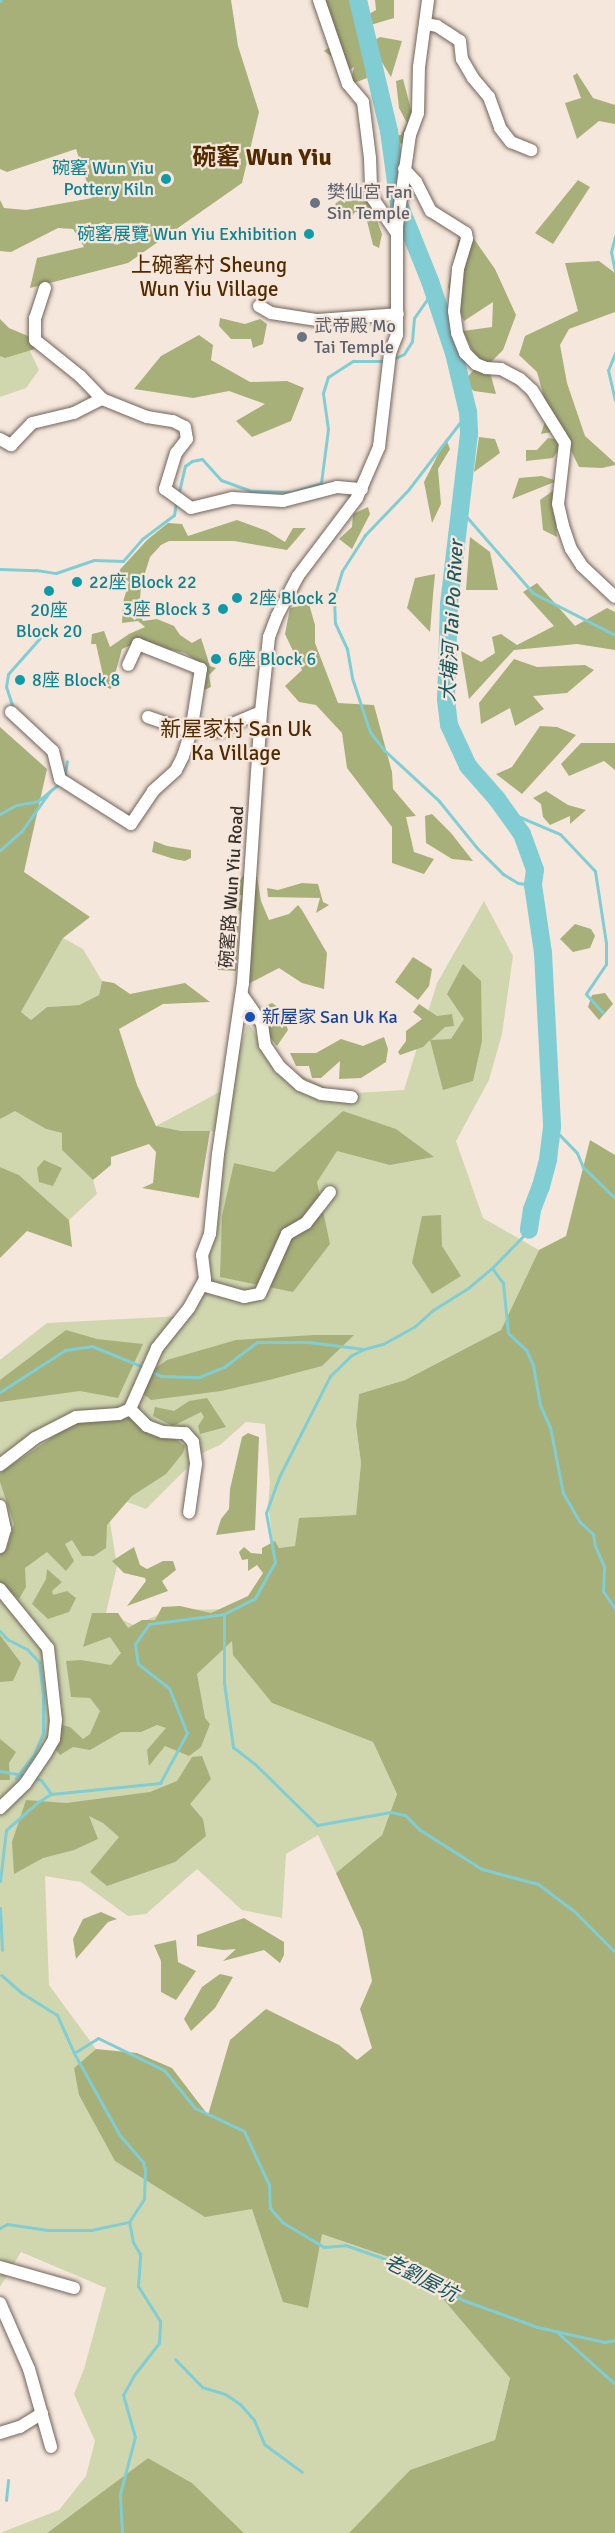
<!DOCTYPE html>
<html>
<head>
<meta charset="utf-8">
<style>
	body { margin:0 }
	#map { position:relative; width:615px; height:2533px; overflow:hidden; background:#f6e7dc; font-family:Signika,"Noto Sans TC",sans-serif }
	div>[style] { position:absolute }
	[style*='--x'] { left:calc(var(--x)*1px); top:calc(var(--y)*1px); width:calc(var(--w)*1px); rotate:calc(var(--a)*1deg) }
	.green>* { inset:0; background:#d0d7af }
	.forest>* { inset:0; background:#a7b079 }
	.stream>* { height:3px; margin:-1.5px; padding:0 1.5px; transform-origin:1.5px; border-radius:1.5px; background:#81cdd4 }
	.river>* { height:18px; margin:-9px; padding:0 9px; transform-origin:9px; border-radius:9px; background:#81cdd4 }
	.roads { filter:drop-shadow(0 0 2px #70645a) drop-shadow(0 0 2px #70645a) }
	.minor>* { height:12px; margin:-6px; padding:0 6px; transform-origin:6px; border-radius:6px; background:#fff }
	.dots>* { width:16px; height:16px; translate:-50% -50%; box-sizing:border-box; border:3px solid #f6e7dc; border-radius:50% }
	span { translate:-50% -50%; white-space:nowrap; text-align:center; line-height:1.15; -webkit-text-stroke:4.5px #f6e7dc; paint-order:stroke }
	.culture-label { font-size:18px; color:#0d838f }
	.right { translate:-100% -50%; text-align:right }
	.left { translate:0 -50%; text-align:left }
	.worship-label { font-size:18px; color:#5b616d }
	.street-label { font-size:18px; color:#342f2b }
	.transit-label { font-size:18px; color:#164399 }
	.water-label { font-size:20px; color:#19595f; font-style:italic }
	.quarter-label { font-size:21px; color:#522a00 }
	.district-label { font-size:24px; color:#522a00; font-weight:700 }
</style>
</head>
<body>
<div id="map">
	<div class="green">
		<div style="clip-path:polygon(0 325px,28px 347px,39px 370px,26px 388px,0 397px)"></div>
		<div style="clip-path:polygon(evenodd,484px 901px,513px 956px,502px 1034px,489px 1080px,456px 1141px,483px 1218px,539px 1250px,501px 1330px,405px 1380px,359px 1394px,356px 1425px,361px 1463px,356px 1515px,296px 1546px,272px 1703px,373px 1742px,397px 1794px,382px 1835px,336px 1873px,318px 1835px,286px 1854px,282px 1918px,242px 1910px,197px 1869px,146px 1914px,128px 1916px,81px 1882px,45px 1876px,49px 1985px,96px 2049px,74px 2068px,252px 2209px,308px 2307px,321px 2233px,415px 2266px,510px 2378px,495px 2440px,410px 2470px,349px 2533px,244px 2533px,192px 2483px,148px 2458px,47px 2533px,0 2533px,59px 2510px,86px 2476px,95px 2441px,74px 2394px,84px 2369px,106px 2288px,21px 2252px,0 2287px,0 1360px,47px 1323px,181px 1316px,200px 1282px,211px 1192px,228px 1134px,210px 1131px,156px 1152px,156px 1126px,227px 1088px,248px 1023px,276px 1063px,340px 1094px,404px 1090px,437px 983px,484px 901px,246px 1422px,265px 1424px,270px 1483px,268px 1505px,276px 1566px,243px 1609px,170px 1610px,134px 1625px,106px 1613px,117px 1566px,110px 1522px,122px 1500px,146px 1509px,202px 1453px,220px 1445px,246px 1422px)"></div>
		<div style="clip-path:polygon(63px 938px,83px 949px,102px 981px,99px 995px,79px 1005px,47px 1007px,31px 1020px,21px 1012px)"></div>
		<div style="clip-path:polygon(15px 1110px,46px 1129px,62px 1133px,62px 1150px,93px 1180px,97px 1194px,69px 1220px,19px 1175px,0 1167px,0 1119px)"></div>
	</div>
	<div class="forest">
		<div style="clip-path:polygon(0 0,231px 0,238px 46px,259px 112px,242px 183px,128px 263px,30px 288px,37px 258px,84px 247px,73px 229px,58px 228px,11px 252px,0 251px,0 200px,4px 208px,26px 210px,92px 198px,76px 149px,7px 172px,0 169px)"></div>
		<div style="clip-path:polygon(322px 0,352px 0,364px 43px,367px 78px,354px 83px,351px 80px,354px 67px,349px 70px,324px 51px,331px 46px)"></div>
		<div style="clip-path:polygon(375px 0,394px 0,394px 18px,367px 26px,369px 14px,376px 10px)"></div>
		<div style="clip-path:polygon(380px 37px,402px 41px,391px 77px,370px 43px)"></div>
		<div style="clip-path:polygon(577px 73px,593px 98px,615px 105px,615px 124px,599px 121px,577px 139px,565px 103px,581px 98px,573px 76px)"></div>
		<div style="clip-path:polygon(403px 79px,414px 121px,407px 143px,394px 144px,395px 136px,401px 135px,407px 123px,399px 108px,396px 81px)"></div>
		<div style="clip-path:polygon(578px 180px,590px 187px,553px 244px,535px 233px)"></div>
		<div style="clip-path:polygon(351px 192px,367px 193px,382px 234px,379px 248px,373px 245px,365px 213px,355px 212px,349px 221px,335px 204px)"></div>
		<div style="clip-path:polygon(474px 239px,495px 269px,516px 315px,503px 350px,488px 365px,496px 394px,474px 391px,463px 382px,479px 364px,463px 331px,492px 327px,493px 302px,464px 321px,448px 287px,458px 240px)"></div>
		<div style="clip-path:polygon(599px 261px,615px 273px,615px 312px,569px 329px,560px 345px,567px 383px,585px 436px,615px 463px,615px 465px,602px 468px,579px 467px,561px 430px,541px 434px,548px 412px,537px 372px,519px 355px,525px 336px,578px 311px,565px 263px)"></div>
		<div style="clip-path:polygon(220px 318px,245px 324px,260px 319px,267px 324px,263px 344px,253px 348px,251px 339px,231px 339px,219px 326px)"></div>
		<div style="clip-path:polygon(0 319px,9px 328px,28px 336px,35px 349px,5px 358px,0 356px)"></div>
		<div style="clip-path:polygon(199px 335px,213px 345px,211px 360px,250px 382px,287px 381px,304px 388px,291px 421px,252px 437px,236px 421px,265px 404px,229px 391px,193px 398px,134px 389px,161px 356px)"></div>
		<div style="clip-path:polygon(479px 437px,495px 439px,500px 453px,474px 472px)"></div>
		<div style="clip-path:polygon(548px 438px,555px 439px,560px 448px,553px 458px,526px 461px,526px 450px,537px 450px)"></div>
		<div style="clip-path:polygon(446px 439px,450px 449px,438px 469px,441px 504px,432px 523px,424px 482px)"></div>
		<div style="clip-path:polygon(542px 476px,557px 481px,512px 499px,519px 478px)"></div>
		<div style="clip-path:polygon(554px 490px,557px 537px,543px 530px,540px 500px)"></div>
		<div style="clip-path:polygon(368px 507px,370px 514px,352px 549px,339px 539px,352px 527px,353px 514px)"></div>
		<div style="clip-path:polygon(237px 520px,267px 531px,285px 542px,293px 528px,306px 528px,287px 550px,234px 541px,169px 541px,161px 545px,150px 557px,141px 586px,139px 614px,143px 621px,157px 619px,174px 626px,180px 635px,192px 643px,201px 638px,210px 666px,216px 668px,209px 675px,211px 687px,204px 690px,201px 684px,204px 666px,185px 653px,148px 645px,140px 641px,122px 649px,111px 689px,100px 685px,102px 671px,96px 644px,91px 644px,92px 634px,104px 631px,110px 647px,129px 634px,145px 627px,138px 621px,122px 623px,123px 602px,129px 582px,107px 576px,116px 574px,147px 540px,168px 523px,182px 524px,188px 536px)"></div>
		<div style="clip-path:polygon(470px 537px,490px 552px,498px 590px,466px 590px)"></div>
		<div style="clip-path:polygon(435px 574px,433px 595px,430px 632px,407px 608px,415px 578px)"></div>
		<div style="clip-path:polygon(537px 583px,575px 626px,607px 608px,615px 612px,615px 650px,577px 644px,514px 650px,469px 699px,461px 651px,481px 662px,495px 653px,492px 637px,501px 634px,517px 645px,554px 626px,523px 592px)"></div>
		<div style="clip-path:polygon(309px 604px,315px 625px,315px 643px,338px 703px,374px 705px,392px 772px,393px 789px,416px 816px,406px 817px,414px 852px,434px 859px,424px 874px,392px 863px,392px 827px,347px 768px,342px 733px,316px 705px,299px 702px,285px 686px,302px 670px,285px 634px,290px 608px)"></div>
		<div style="clip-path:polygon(514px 659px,537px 667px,585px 665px,594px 670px,567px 693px,533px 696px,544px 709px,515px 726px,510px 708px,481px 724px,479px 703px)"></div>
		<div style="clip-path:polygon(540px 726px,557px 727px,576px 735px,522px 794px,496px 774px,512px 767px)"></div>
		<div style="clip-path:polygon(0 727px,47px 769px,24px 872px,90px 917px,63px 938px,21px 1012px,31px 1020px,47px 1007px,79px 1005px,99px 995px,102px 981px,114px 983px,130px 994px,185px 983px,210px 1002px,163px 1004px,119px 1029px,137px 1085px,156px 1126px,181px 1131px,210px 1131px,199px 1198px,142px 1188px,153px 1183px,156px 1152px,149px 1144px,111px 1157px,111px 1165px,93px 1180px,62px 1150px,62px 1133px,46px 1129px,15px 1111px,0 1119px)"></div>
		<div style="clip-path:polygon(581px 743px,615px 743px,615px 770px,604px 761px,569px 776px,561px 764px)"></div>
		<div style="clip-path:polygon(546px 791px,568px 805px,586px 810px,570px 824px,570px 816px,550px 825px,543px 817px,541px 804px,533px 798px)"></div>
		<div style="clip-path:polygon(432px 814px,451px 833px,473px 861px,452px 859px,426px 843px,425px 816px)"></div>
		<div style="clip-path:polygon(154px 841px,167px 846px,191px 850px,191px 858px,185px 861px,174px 859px,152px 852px)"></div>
		<div style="clip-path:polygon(245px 874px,257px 877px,261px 901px,269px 920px,289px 914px,298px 905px,302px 910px,327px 953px,324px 989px,302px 983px,279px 968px,248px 984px,244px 914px,237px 909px,242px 896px,230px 889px)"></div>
		<div style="clip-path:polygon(302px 883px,318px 884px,323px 902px,329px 905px,316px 913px,320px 898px,268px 897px,267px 888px,278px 890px)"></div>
		<div style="clip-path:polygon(234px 920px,239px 922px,236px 971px,218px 970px,215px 962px,226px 958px,231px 949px)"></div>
		<div style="clip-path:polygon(575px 924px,591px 929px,595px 936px,590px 948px,573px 952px,560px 939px)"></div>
		<div style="clip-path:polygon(413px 957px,432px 969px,429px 986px,418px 1000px,395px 982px)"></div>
		<div style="clip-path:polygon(463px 964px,481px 981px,482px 1041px,473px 1081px,443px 1090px,430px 1040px,423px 1047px,400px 1055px,398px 1052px,406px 1041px,406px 1031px,422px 1019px,413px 1012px,419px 1004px,437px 1016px,452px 1014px,454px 1026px,445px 1027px,431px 1040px,451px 1039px,464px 1019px,447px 994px)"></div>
		<div style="clip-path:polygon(605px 993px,613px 1004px,599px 1020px,588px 1007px,592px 995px)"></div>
		<div style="clip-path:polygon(272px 1003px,281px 1009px,288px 1030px,277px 1046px,269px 1036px,263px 1007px)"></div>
		<div style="clip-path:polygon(384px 1037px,388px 1049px,386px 1062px,361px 1078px,339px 1079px,340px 1061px,321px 1078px,312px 1078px,309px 1066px,296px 1066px,290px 1053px,316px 1053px,341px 1039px,363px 1046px)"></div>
		<div style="clip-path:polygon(343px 1111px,396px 1129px,434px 1157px,390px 1165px,337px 1151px,317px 1182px,330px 1244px,293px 1292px,220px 1277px,222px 1216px,234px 1163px,274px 1172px)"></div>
		<div style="clip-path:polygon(590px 1140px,615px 1155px,615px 2533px,349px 2533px,410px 2470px,495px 2440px,510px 2378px,415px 2266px,322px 2234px,308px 2308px,283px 2302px,252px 2209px,205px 2217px,115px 2161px,79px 2095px,74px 2068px,96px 2049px,137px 2053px,172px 2068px,208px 2115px,230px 2040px,266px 2009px,339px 2045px,357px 2060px,372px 2048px,360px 2009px,372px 1981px,362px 1930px,336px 1873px,382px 1835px,397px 1794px,373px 1742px,272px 1703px,233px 1655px,232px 1641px,197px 1674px,205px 1718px,210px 1724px,201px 1747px,189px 1756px,165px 1746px,149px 1766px,147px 1750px,166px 1728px,157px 1725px,141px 1732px,121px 1732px,90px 1750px,73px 1747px,60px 1755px,48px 1740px,50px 1722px,70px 1727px,83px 1739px,90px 1734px,100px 1711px,90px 1698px,71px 1697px,66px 1661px,81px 1660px,111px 1665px,121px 1653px,110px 1637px,83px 1647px,92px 1613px,118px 1613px,128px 1628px,142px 1620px,155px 1620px,162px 1607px,180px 1606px,211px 1613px,248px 1596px,263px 1573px,257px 1565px,248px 1571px,248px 1559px,242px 1560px,239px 1552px,244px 1547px,251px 1553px,262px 1554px,262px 1548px,275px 1541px,279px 1548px,295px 1546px,299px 1518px,356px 1515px,361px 1463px,356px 1425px,359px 1394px,405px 1380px,501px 1330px,539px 1250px,566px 1236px)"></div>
		<div style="clip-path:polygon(44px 1160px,62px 1168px,53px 1186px,39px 1182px,37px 1168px)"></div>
		<div style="clip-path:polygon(0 1167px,19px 1175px,69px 1220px,72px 1247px,27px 1231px,0 1258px)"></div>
		<div style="clip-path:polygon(441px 1215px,442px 1246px,461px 1276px,432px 1294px,412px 1263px,422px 1216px)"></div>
		<div style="clip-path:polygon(66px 1330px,97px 1339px,143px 1344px,118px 1398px,80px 1391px,0 1402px,0 1380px)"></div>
		<div style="clip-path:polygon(314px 1335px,354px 1335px,322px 1366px,269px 1380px,221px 1391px,151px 1400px,132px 1385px,167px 1360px,236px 1340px)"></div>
		<div style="clip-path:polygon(207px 1398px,226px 1427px,200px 1434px,198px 1426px,204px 1417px,201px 1412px,173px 1426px,153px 1416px,155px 1407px,174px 1411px,189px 1401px)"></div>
		<div style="clip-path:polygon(124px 1414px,153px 1423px,185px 1446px,183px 1453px,166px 1474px,132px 1496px,107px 1525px,106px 1548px,94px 1556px,82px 1556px,72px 1540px,65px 1544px,74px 1561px,66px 1571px,47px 1552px,25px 1568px,26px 1587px,19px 1599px,9px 1591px,0 1589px,0 1553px,7px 1548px,14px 1524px,0 1482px,0 1473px,72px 1424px)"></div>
		<div style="clip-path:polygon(248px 1433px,259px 1437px,255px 1530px,216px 1535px,221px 1519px,229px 1509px,230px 1489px,242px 1437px)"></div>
		<div style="clip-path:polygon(134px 1547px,140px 1565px,147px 1569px,163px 1561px,173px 1561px,176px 1570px,162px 1581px,168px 1591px,127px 1606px,146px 1581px,145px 1578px,124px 1573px,112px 1561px)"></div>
		<div style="clip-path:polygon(47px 1569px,62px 1582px,52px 1591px,53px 1595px,67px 1591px,76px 1598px,69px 1612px,48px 1619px,32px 1604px,46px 1579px)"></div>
		<div style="clip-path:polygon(0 1635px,21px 1663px,13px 1681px,0 1682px)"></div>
		<div style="clip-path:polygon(0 1739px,16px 1752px,9px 1763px,10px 1780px,0 1780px)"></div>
		<div style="clip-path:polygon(202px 1756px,211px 1779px,190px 1804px,203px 1819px,206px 1836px,175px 1862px,107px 1886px,90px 1872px,119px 1837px,103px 1823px,89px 1816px,98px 1839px,74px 1850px,43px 1858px,14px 1874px,12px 1842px,26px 1800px,66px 1803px,150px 1792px,177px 1781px,192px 1757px)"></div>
		<div style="clip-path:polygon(101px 1912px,117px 1919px,108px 1922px,76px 1959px,73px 1939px,83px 1919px)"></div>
		<div style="clip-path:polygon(244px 1918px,284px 1942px,284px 1955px,280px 1963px,264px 1950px,223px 1961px,236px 1949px,223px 1950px,197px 1946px,197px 1935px)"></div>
		<div style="clip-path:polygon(176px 1940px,178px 1962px,196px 1971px,176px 2000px,161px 1992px,161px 1961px,154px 1945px)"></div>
		<div style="clip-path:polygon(220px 1974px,233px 1977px,215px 2008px,191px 2031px,184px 2019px,202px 1987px)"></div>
		<div style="clip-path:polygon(148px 2458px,192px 2483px,244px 2533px,47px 2533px)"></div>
	</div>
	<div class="stream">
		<div style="--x:0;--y:1;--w:1;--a:-45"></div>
		<div style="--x:615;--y:236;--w:16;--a:104"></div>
		<div style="--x:611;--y:252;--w:19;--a:78"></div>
		<div style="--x:615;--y:353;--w:18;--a:112"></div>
		<div style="--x:608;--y:370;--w:31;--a:77"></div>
		<div style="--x:391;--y:360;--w:14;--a:-25"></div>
		<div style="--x:404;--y:354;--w:15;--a:-58"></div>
		<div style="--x:412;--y:341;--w:23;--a:-85"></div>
		<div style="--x:414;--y:318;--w:33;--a:-55"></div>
		<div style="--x:468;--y:412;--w:97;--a:127.5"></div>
		<div style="--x:409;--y:489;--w:64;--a:133.7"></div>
		<div style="--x:365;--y:535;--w:43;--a:122.6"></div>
		<div style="--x:342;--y:571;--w:27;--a:107"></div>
		<div style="--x:334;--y:597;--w:26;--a:88"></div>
		<div style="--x:335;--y:623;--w:29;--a:65"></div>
		<div style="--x:347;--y:649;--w:29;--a:80"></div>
		<div style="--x:352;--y:678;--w:57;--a:71.6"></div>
		<div style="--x:370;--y:732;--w:23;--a:52"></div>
		<div style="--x:384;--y:750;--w:75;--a:42.8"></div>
		<div style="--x:439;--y:801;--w:60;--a:51"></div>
		<div style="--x:477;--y:848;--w:37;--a:45"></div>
		<div style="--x:503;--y:874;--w:17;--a:31"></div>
		<div style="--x:518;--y:883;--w:15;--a:8"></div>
		<div style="--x:178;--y:496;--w:31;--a:-77"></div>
		<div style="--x:185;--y:466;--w:9;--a:-36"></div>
		<div style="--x:192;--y:461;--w:10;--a:-11"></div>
		<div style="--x:202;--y:459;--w:28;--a:48"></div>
		<div style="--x:221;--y:480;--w:32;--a:20"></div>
		<div style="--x:251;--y:491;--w:41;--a:1.4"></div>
		<div style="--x:292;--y:492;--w:30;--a:-17"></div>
		<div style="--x:321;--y:483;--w:54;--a:-82.6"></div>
		<div style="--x:328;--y:429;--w:36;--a:-98"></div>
		<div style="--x:323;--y:393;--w:17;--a:-73"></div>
		<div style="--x:328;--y:377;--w:30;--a:-33"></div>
		<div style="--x:353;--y:361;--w:32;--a:0"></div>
		<div style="--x:458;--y:507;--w:114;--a:48.9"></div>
		<div style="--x:533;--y:593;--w:92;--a:27.1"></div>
		<div style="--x:0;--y:569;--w:36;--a:2"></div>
		<div style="--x:36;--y:570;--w:20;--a:9"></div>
		<div style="--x:56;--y:573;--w:40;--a:-18.9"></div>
		<div style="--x:94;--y:560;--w:29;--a:2"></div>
		<div style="--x:123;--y:561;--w:29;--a:-49"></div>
		<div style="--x:142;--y:539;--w:40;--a:-37"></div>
		<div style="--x:174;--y:515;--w:13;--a:-81"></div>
		<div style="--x:13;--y:708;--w:22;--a:-108"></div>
		<div style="--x:6;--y:687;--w:13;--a:-81"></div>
		<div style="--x:8;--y:674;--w:48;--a:-48.4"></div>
		<div style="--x:64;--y:778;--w:17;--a:-80"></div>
		<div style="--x:508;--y:812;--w:56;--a:22.9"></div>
		<div style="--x:560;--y:834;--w:51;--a:46.6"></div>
		<div style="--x:595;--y:871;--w:73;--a:81.3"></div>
		<div style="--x:606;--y:943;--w:21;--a:90"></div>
		<div style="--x:606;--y:964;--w:36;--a:124"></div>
		<div style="--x:586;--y:994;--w:25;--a:48"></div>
		<div style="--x:0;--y:814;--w:18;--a:-29"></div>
		<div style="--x:16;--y:805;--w:22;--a:-10"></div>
		<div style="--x:38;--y:801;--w:14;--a:-39"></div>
		<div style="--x:0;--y:850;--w:28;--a:-41"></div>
		<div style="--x:21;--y:832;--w:50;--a:-54.7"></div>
		<div style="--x:50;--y:791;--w:13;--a:-39"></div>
		<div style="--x:552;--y:1127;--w:36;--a:46"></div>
		<div style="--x:577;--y:1153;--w:15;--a:67"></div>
		<div style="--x:583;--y:1167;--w:45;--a:44.1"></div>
		<div style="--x:492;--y:1268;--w:19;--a:54"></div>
		<div style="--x:503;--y:1283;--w:50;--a:84.3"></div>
		<div style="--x:508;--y:1333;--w:25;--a:43"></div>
		<div style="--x:526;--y:1350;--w:17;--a:65"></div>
		<div style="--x:533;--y:1365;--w:41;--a:80.1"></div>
		<div style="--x:540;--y:1405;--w:24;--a:66"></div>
		<div style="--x:550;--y:1427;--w:67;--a:78.9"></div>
		<div style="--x:563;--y:1493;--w:34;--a:60"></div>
		<div style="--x:580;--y:1522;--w:18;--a:43"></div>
		<div style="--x:593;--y:1534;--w:12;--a:81"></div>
		<div style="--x:595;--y:1546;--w:22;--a:66"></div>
		<div style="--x:604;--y:1566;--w:25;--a:92"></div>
		<div style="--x:603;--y:1591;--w:22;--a:56"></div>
		<div style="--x:149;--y:1370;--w:13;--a:27"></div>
		<div style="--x:161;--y:1376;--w:38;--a:2"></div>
		<div style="--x:199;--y:1377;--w:27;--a:-22"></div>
		<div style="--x:224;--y:1367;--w:41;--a:-37.1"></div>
		<div style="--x:257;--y:1342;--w:51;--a:0"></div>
		<div style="--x:308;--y:1342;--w:56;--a:7.1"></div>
		<div style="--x:364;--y:1349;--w:20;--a:-15"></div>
		<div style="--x:383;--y:1344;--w:35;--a:-29"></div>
		<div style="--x:414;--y:1327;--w:25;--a:-42"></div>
		<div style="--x:433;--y:1310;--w:41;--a:-32.2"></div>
		<div style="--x:468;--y:1288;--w:31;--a:-40"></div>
		<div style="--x:492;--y:1268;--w:53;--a:-45.8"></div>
		<div style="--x:0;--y:1392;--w:77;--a:-32.9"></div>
		<div style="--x:65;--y:1350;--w:27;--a:-8"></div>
		<div style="--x:92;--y:1346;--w:55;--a:22.4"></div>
		<div style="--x:224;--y:1615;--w:68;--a:90"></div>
		<div style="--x:224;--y:1683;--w:65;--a:82"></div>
		<div style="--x:233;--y:1747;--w:29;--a:38"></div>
		<div style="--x:256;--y:1765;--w:86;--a:44.5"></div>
		<div style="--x:317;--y:1825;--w:75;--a:-10"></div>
		<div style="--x:391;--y:1812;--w:14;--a:12"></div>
		<div style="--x:405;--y:1815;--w:21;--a:45"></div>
		<div style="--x:420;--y:1830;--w:73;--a:32.2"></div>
		<div style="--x:482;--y:1869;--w:58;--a:15"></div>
		<div style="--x:538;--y:1884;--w:45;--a:36.9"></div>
		<div style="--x:574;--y:1911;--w:58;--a:45"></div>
		<div style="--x:0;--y:1631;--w:11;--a:49"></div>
		<div style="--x:7;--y:1639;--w:22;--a:27"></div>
		<div style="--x:27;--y:1649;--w:18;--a:47"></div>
		<div style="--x:39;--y:1662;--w:32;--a:83"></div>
		<div style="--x:43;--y:1694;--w:39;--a:90"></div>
		<div style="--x:43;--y:1733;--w:25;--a:113"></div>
		<div style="--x:33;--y:1756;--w:28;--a:128"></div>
		<div style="--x:0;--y:1771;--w:28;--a:10"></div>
		<div style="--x:34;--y:1778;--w:7;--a:16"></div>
		<div style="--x:41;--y:1780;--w:17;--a:54"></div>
		<div style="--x:0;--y:1881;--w:51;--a:-83.3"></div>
		<div style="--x:6;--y:1830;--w:43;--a:-41.2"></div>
		<div style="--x:38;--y:1802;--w:15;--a:-32"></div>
		<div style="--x:51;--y:1794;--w:110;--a:-5.8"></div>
		<div style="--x:160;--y:1783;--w:57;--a:-61.6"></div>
		<div style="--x:187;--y:1733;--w:48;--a:-111.8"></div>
		<div style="--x:169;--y:1688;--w:39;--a:-142"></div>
		<div style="--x:138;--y:1664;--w:20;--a:-99"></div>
		<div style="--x:135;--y:1644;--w:24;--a:-55"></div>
		<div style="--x:149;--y:1624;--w:76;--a:-7.6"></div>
		<div style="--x:224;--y:1614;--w:35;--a:-27"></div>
		<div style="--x:255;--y:1598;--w:41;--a:-60.9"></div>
		<div style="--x:275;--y:1562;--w:50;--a:-100.4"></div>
		<div style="--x:266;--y:1513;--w:38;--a:-70"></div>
		<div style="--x:279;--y:1477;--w:113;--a:-63.2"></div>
		<div style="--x:330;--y:1376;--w:30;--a:-44"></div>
		<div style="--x:352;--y:1355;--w:13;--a:-27"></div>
		<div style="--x:0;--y:1908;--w:42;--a:87.3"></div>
		<div style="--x:74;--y:2053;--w:28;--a:-32"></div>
		<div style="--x:98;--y:2038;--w:73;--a:25.9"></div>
		<div style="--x:164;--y:2070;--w:49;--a:50.8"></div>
		<div style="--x:195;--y:2108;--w:54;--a:25.1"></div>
		<div style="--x:244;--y:2131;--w:60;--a:65.2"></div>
		<div style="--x:269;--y:2185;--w:23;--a:88"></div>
		<div style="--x:270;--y:2208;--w:18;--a:49"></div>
		<div style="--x:282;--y:2222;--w:49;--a:30.8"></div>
		<div style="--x:324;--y:2247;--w:21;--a:-5"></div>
		<div style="--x:345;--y:2245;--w:61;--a:19"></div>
		<div style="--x:403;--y:2265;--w:69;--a:30.3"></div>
		<div style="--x:463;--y:2300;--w:79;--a:20"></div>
		<div style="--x:537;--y:2327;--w:69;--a:12.6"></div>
		<div style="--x:604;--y:2342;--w:11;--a:-10"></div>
		<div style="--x:0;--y:2228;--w:8;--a:-30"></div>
		<div style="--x:7;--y:2224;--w:41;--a:8.3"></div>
		<div style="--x:48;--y:2230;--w:43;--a:0"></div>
		<div style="--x:91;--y:2230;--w:39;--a:-12"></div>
		<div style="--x:129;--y:2222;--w:27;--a:-57"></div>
		<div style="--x:144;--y:2199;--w:29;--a:-88"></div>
		<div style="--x:145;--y:2170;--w:8;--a:-104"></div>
		<div style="--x:143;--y:2162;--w:37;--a:-131"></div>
		<div style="--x:119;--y:2134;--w:93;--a:-119.1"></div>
		<div style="--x:74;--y:2053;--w:42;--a:-114.1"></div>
		<div style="--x:57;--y:2015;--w:40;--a:-148"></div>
		<div style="--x:23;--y:1994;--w:29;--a:-139"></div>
		<div style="--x:558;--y:2333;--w:76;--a:41.8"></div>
		<div style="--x:175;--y:2359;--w:39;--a:46"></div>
		<div style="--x:202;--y:2387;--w:24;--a:17"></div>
		<div style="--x:225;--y:2394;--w:18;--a:34"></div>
		<div style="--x:240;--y:2404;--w:21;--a:49"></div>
		<div style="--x:254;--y:2420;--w:26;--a:67"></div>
		<div style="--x:264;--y:2444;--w:47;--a:36.4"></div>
		<div style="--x:6;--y:2500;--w:20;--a:-84"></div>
		<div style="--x:122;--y:2533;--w:39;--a:-93"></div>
		<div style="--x:120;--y:2494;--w:59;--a:-75.3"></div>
		<div style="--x:135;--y:2437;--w:44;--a:-105.9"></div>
		<div style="--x:123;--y:2395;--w:23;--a:-61"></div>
		<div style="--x:134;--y:2375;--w:41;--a:-52"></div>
		<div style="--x:159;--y:2343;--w:22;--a:-87"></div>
		<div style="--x:160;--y:2321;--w:41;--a:-122.2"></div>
		<div style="--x:138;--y:2286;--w:32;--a:-86"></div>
		<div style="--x:140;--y:2254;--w:14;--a:-120"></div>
		<div style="--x:133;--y:2242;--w:20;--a:-101"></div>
	</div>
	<div class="river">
		<div style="--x:358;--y:0;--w:135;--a:76.7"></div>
		<div style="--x:389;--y:131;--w:74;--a:82.2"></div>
		<div style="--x:399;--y:204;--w:83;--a:68.1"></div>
		<div style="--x:430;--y:281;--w:76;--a:71.6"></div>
		<div style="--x:454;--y:353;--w:61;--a:76.7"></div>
		<div style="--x:468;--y:412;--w:22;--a:87"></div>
		<div style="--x:469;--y:434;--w:171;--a:96.7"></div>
		<div style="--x:449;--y:604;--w:96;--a:91.8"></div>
		<div style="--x:446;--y:700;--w:25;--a:83"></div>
		<div style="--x:449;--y:725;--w:45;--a:65.1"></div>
		<div style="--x:468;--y:766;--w:44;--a:48.7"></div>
		<div style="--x:497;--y:799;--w:43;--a:54.5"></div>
		<div style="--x:522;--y:834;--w:38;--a:70"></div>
		<div style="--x:535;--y:870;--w:15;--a:98"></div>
		<div style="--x:533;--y:885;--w:69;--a:81.6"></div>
		<div style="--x:543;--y:953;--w:174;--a:87"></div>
		<div style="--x:552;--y:1127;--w:33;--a:97"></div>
		<div style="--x:548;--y:1160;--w:27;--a:105"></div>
		<div style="--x:541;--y:1186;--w:26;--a:111"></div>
		<div style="--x:532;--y:1210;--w:20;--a:99"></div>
	</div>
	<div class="roads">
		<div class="minor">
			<div style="--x:319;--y:0;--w:89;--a:71"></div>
			<div style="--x:348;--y:84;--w:23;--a:50"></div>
			<div style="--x:363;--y:102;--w:56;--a:82.9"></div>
			<div style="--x:370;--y:158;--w:38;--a:88"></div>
			<div style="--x:371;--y:196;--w:44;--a:55.2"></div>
			<div style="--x:425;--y:24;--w:12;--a:9"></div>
			<div style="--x:437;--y:26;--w:27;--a:33"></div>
			<div style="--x:460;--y:41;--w:18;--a:84"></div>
			<div style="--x:462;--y:59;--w:22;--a:60"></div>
			<div style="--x:473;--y:78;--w:25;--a:50"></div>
			<div style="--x:489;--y:97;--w:33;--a:70"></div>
			<div style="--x:500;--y:128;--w:18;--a:52"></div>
			<div style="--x:511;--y:142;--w:22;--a:22"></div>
			<div style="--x:404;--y:169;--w:18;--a:47"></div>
			<div style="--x:416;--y:182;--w:33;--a:63"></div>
			<div style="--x:431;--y:211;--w:41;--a:32.2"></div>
			<div style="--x:466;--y:233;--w:6;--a:81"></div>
			<div style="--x:467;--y:239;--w:31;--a:107"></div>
			<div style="--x:458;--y:269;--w:42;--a:95.4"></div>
			<div style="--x:454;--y:311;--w:22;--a:82"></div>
			<div style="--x:457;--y:333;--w:22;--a:68"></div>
			<div style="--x:465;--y:353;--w:16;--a:45"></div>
			<div style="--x:476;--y:364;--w:11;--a:22"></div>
			<div style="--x:486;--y:368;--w:15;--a:4"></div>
			<div style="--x:501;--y:369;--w:21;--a:28"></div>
			<div style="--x:520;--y:379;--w:16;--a:43"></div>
			<div style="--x:532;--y:390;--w:53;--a:58.1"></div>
			<div style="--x:560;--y:435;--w:9;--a:58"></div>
			<div style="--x:565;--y:443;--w:61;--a:96.5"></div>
			<div style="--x:558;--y:504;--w:23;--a:77"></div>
			<div style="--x:563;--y:526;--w:24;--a:71"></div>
			<div style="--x:571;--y:549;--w:20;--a:57"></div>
			<div style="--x:582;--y:566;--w:45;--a:43.2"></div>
			<div style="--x:45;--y:288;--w:32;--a:108"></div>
			<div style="--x:35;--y:318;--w:22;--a:90"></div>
			<div style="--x:35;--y:340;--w:58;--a:38.7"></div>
			<div style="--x:80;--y:376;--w:32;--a:46"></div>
			<div style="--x:102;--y:399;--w:48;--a:21.8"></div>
			<div style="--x:147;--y:417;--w:26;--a:9"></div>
			<div style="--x:173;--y:421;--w:13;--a:27"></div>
			<div style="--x:185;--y:427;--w:12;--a:81"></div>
			<div style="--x:187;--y:439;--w:18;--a:128"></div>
			<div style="--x:176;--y:453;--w:38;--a:107"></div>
			<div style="--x:165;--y:489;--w:32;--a:36"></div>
			<div style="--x:191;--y:508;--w:42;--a:-13.7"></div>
			<div style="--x:232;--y:498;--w:51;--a:3.4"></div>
			<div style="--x:283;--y:501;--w:56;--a:-14.5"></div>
			<div style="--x:337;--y:487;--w:25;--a:5"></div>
			<div style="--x:259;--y:306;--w:14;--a:30"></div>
			<div style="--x:271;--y:313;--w:47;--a:8.7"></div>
			<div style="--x:317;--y:320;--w:81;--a:-4.2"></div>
			<div style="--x:0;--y:439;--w:13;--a:29"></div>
			<div style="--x:11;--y:445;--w:30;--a:-46"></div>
			<div style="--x:32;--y:423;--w:43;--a:-13.4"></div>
			<div style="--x:74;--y:413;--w:31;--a:-27"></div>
			<div style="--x:11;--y:712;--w:57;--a:42.9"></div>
			<div style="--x:53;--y:751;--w:29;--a:76"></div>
			<div style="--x:60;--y:779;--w:84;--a:32.4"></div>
			<div style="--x:131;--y:824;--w:40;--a:-56"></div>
			<div style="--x:153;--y:791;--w:31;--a:-42"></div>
			<div style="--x:176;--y:770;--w:16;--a:-63"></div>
			<div style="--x:183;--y:756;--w:25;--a:-72"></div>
			<div style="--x:191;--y:732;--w:64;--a:-81"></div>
			<div style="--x:201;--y:669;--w:68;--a:-158.4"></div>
			<div style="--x:138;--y:644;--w:23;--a:115"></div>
			<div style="--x:148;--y:717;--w:46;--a:19.2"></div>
			<div style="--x:191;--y:732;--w:9;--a:-32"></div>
			<div style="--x:199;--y:727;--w:19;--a:12"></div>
			<div style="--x:218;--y:731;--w:9;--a:-13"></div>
			<div style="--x:227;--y:729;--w:10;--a:-37"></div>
			<div style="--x:235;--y:723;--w:28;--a:-23"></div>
			<div style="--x:242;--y:995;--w:35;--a:55"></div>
			<div style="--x:262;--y:1024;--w:21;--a:82"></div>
			<div style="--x:265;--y:1045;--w:27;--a:56"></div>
			<div style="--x:280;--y:1067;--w:27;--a:42"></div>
			<div style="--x:300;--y:1085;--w:23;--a:23"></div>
			<div style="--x:321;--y:1094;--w:31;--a:6"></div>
			<div style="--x:202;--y:1285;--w:44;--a:15.9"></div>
			<div style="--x:244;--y:1297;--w:16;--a:-11"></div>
			<div style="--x:260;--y:1294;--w:66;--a:-65.8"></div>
			<div style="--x:287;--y:1234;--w:22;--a:-30"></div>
			<div style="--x:306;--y:1223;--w:39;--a:-52"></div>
			<div style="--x:130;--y:1409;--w:24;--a:45"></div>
			<div style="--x:147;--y:1426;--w:17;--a:21"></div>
			<div style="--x:163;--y:1432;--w:22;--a:3"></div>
			<div style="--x:185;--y:1433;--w:12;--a:48"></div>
			<div style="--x:193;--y:1442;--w:22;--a:82"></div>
			<div style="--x:196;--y:1464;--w:49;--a:98.1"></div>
			<div style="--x:0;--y:1465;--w:44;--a:-37.6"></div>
			<div style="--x:35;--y:1438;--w:46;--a:-27.1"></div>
			<div style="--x:76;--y:1417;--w:43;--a:-4"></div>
			<div style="--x:119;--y:1414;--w:12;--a:-24"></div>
			<div style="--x:130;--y:1409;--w:67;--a:-66.1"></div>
			<div style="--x:157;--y:1348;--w:51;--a:-51.3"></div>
			<div style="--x:189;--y:1308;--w:33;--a:-61"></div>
			<div style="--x:205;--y:1279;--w:24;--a:-97"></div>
			<div style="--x:202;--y:1255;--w:22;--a:-69"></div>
			<div style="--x:210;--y:1234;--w:80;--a:-84.3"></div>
			<div style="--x:218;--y:1154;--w:173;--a:-81.7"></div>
			<div style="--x:243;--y:983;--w:272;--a:-86.2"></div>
			<div style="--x:261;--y:712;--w:75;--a:-83.9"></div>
			<div style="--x:269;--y:637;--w:22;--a:-69"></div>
			<div style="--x:277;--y:616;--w:45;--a:-62.3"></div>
			<div style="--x:298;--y:576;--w:98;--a:-52.9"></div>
			<div style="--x:357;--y:498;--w:56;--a:-66.7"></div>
			<div style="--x:379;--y:447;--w:95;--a:-83.3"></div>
			<div style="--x:390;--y:353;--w:19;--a:-69"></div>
			<div style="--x:397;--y:335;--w:109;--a:-90"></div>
			<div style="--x:397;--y:226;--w:92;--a:-81.9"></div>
			<div style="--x:410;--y:135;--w:23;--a:-70"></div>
			<div style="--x:418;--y:113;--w:46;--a:-88.8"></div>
			<div style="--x:419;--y:67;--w:68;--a:-82.3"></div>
			<div style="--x:0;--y:1506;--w:24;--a:78"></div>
			<div style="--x:5;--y:1529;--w:19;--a:106"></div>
			<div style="--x:0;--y:1589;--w:76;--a:50.9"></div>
			<div style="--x:48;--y:1648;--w:72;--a:83.7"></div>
			<div style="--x:56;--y:1720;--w:19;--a:96"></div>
			<div style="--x:54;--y:1739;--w:16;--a:120"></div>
			<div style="--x:46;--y:1753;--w:37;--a:124"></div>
			<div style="--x:25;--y:1784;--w:35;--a:136"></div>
			<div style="--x:0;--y:2267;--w:77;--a:15.8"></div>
			<div style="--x:0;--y:2303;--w:72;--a:66.3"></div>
			<div style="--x:29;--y:2369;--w:81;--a:74.2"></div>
			<div style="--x:0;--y:2433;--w:21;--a:-17"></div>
			<div style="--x:20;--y:2427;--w:26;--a:-32"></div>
		</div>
	</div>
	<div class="dots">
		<div style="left:166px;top:179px;background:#0f9aa8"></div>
		<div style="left:315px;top:203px;background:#6b7280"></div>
		<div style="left:309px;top:234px;background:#0f9aa8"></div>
		<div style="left:302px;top:337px;background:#6b7280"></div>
		<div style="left:77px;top:582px;background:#0f9aa8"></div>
		<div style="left:49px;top:591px;background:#0f9aa8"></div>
		<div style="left:237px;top:598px;background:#0f9aa8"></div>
		<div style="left:223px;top:609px;background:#0f9aa8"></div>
		<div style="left:216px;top:659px;background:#0f9aa8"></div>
		<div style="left:20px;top:680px;background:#0f9aa8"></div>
		<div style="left:250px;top:1017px;background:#1a4fb4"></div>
	</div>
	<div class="culture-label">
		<span class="right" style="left:154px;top:179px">碗窰 Wun Yiu<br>Pottery Kiln</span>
		<span class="right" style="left:297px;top:234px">碗窰展覽 Wun Yiu Exhibition</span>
		<span class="left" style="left:89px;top:582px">22座 Block 22</span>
		<span class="left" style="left:249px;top:598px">2座 Block 2</span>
		<span class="right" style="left:211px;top:609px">3座 Block 3</span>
		<span style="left:49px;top:621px">20座<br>Block 20</span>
		<span class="left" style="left:228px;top:659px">6座 Block 6</span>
		<span class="left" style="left:32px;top:680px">8座 Block 8</span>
	</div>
	<div class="worship-label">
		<span class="left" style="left:327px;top:203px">樊仙宮 Fan<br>Sin Temple</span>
		<span class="left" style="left:314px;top:337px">武帝殿 Mo<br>Tai Temple</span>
	</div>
	<div class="street-label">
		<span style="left:232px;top:887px;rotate:-86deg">碗窰路 Wun Yiu Road</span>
	</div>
	<div class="transit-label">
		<span class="left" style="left:262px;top:1017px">新屋家 San Uk Ka</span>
	</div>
	<div class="water-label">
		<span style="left:452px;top:621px;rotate:-87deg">大埔河 Tai Po River</span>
		<span style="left:421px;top:2278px;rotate:27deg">老劉屋坑</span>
	</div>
	<div class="quarter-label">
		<span style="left:209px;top:277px">上碗窰村 Sheung<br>Wun Yiu Village</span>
		<span style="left:236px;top:741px">新屋家村 San Uk<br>Ka Village</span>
	</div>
	<div class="district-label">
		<span style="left:262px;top:158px">碗窰 Wun Yiu</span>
	</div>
</div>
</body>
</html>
